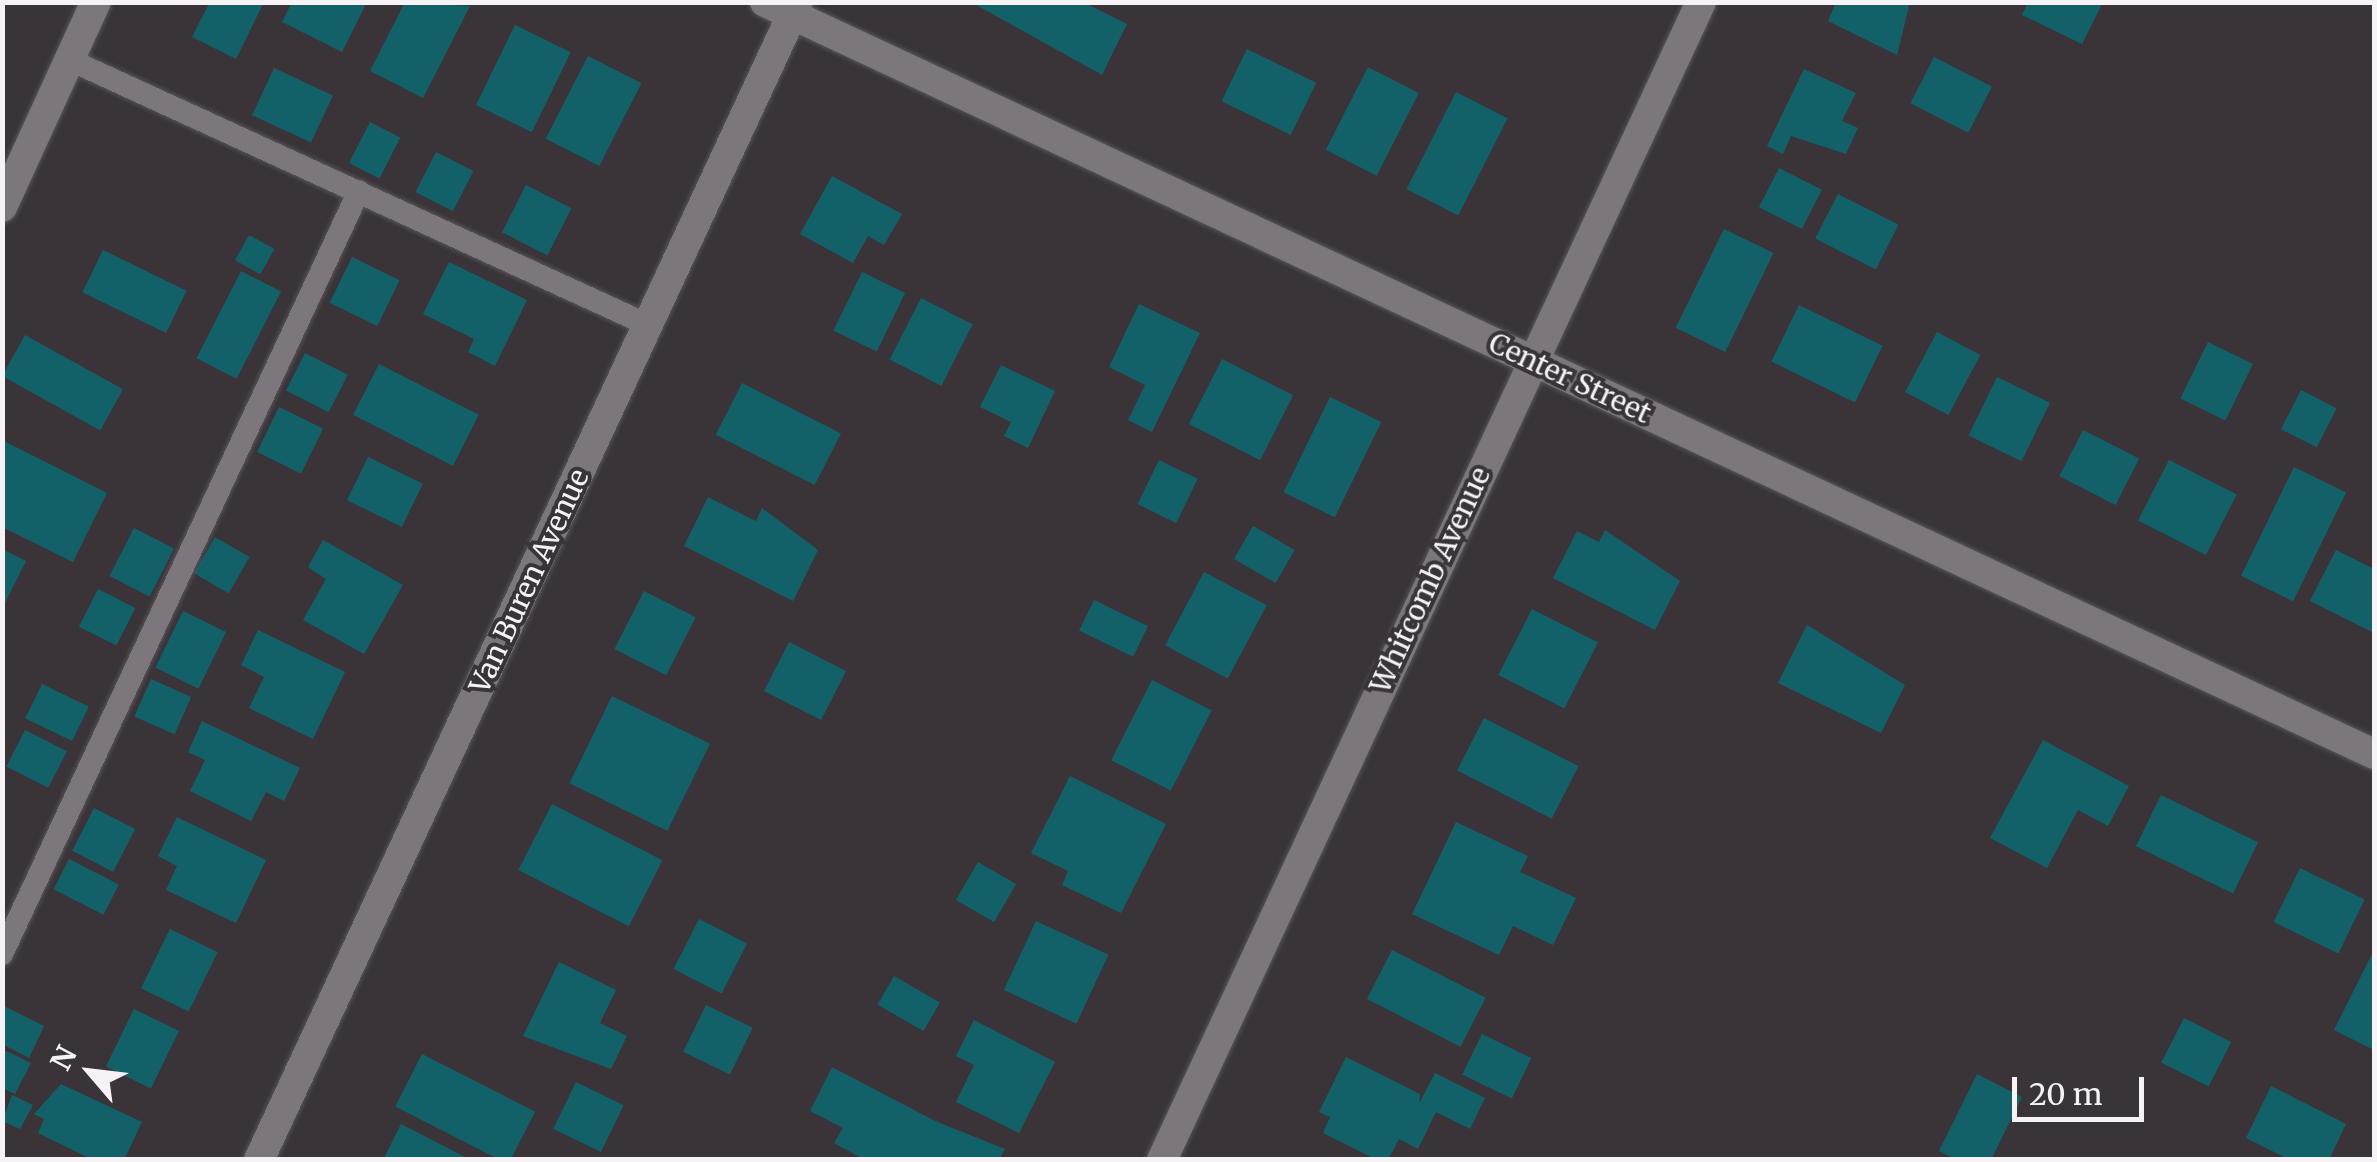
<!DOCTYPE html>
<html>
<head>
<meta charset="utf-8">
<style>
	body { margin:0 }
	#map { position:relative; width:2377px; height:1162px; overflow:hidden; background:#3a3439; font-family:Merriweather,serif }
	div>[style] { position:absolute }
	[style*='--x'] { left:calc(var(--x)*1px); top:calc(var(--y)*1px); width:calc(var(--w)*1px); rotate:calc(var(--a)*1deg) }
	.building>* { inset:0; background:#126169; transform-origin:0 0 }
	.roads { filter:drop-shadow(0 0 2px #585457) drop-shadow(0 0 2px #585457) }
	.service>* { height:22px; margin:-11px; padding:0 11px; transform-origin:11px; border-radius:11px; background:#7d767c }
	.minor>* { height:30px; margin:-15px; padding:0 15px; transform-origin:15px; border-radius:15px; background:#7d767c }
	.tertiary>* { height:30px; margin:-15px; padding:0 15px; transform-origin:15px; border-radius:15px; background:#7d767c }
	span { translate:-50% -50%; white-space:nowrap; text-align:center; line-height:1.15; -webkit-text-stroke:8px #3a3439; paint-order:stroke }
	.street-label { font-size:28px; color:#f6f2f5 }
	.frame { position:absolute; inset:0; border:5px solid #f6f2f5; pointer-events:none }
	.north { position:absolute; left:40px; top:1022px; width:100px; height:100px; -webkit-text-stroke:8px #3a3439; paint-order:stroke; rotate:298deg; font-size:28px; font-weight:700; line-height:40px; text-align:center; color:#f6f2f5 }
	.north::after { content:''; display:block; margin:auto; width:35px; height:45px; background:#f6f2f5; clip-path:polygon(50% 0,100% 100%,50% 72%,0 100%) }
	.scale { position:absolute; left:2012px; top:1077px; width:132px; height:45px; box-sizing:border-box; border:5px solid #f6f2f5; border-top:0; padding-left:12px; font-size:30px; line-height:35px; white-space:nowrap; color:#f6f2f5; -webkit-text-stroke:8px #3a3439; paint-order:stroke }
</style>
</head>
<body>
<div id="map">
	<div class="building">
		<div style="clip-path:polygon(210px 2px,264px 2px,236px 59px,192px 37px)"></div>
		<div style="clip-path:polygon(292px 2px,367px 2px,342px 52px,282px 22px)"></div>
		<div style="clip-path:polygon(405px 2px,470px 6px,423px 98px,370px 71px)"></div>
		<div style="clip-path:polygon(971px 2px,1083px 2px,1127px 24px,1102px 75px)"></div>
		<div style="clip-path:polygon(1836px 2px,1910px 2px,1897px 55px,1828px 21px)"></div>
		<div style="clip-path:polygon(2028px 2px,2103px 2px,2082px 44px,2022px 15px)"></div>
		<div style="left:515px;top:25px;width:62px;height:89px;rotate:26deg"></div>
		<div style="left:1247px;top:49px;width:77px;height:58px;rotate:26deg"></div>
		<div style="left:588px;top:56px;width:60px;height:93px;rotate:27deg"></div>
		<div style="left:1934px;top:57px;width:65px;height:52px;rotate:27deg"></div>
		<div style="left:1368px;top:67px;width:57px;height:93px;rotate:27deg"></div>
		<div style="left:274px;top:68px;width:65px;height:52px;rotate:25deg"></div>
		<div style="clip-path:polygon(1804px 69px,1856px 93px,1842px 121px,1858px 128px,1846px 154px,1791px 136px,1783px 154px,1767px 146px)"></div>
		<div style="left:1456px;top:92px;width:58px;height:109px;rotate:27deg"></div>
		<div style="left:370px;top:122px;width:34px;height:46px;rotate:27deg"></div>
		<div style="left:436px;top:152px;width:42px;height:45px;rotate:27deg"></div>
		<div style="left:1779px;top:168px;width:48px;height:44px;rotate:27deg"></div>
		<div style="clip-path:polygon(832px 176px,902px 214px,884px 245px,868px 236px,853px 263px,800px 234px)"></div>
		<div style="left:526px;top:185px;width:51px;height:53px;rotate:27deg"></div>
		<div style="left:1838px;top:194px;width:68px;height:50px;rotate:27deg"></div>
		<div style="left:1724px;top:229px;width:55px;height:110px;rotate:26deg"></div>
		<div style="left:249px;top:235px;width:29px;height:29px;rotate:29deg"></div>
		<div style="left:103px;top:250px;width:93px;height:47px;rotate:26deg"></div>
		<div style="left:352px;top:257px;width:53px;height:51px;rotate:26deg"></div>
		<div style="clip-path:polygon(449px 262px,527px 300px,495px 366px,468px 352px,474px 339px,423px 314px)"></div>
		<div style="left:241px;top:271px;width:45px;height:98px;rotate:27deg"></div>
		<div style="left:862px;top:272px;width:48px;height:65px;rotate:26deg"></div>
		<div style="left:921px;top:298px;width:58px;height:69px;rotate:27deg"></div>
		<div style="clip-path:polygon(1139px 304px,1200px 333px,1152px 432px,1128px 420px,1145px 385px,1109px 367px)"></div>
		<div style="left:1799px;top:305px;width:93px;height:63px;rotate:26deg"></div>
		<div style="left:1937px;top:332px;width:49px;height:68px;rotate:28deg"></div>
		<div style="left:25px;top:335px;width:112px;height:47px;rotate:29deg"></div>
		<div style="left:2208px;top:342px;width:50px;height:63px;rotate:26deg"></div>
		<div style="left:305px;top:353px;width:48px;height:42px;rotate:27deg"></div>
		<div style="left:1222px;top:359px;width:80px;height:73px;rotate:27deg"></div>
		<div style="left:379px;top:364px;width:112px;height:57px;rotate:27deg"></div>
		<div style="clip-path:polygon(1001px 365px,1055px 391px,1028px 448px,1004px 436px,1011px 422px,980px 407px)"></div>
		<div style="left:1997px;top:377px;width:59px;height:65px;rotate:26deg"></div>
		<div style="left:742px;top:383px;width:111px;height:58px;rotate:27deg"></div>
		<div style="left:2301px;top:390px;width:40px;height:44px;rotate:27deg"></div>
		<div style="left:1330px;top:397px;width:57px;height:106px;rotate:26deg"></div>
		<div style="left:279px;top:407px;width:49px;height:50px;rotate:26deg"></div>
		<div style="left:2083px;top:430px;width:63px;height:52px;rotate:27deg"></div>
		<div style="clip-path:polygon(4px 441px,107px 493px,73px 562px,2px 527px)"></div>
		<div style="left:368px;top:457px;width:61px;height:48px;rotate:26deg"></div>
		<div style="left:1159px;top:460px;width:43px;height:49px;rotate:26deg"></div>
		<div style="left:2169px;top:460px;width:76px;height:68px;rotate:27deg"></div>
		<div style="left:2294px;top:467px;width:58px;height:121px;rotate:26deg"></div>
		<div style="clip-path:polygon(708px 497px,756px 521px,762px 508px,818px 550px,793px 601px,684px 546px)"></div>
		<div style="left:1253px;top:526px;width:48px;height:38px;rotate:30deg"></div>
		<div style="left:134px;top:528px;width:45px;height:54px;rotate:27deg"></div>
		<div style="clip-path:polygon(1605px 530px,1680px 581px,1655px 630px,1553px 578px,1577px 531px,1599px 542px)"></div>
		<div style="left:215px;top:537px;width:40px;height:42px;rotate:30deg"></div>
		<div style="clip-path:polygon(323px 540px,403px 585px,364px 654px,303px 620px,326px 579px,308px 567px)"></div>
		<div style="clip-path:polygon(2px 549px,26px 561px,2px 609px)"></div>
		<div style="clip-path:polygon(2336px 550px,2374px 569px,2374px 633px,2310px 601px)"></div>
		<div style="left:1204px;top:572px;width:71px;height:83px;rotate:28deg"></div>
		<div style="left:98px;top:589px;width:42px;height:42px;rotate:27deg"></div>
		<div style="left:644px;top:591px;width:58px;height:65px;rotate:27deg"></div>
		<div style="left:1094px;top:600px;width:60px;height:34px;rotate:26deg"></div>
		<div style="left:1532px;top:609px;width:74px;height:74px;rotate:27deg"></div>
		<div style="left:183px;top:611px;width:48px;height:63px;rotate:26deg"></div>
		<div style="clip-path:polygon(1807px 625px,1905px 685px,1881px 733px,1778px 683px)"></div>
		<div style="clip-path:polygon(258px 630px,345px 672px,313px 739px,249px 708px,264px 677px,241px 665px)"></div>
		<div style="left:789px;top:642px;width:64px;height:55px;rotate:27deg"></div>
		<div style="left:151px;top:679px;width:44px;height:41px;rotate:24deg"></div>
		<div style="left:1152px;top:680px;width:67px;height:90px;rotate:27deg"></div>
		<div style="left:42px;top:684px;width:52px;height:38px;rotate:26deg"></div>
		<div style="left:612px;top:696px;width:109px;height:97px;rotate:26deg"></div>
		<div style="left:1484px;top:718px;width:106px;height:59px;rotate:27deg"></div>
		<div style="clip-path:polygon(202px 721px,300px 768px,284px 801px,266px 792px,251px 821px,190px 791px,205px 760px,188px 752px)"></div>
		<div style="left:25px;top:730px;width:47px;height:41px;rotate:27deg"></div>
		<div style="clip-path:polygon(2043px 740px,2129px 786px,2108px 826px,2078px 810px,2047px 868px,1990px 838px)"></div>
		<div style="clip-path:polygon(1070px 776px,1166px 824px,1121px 913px,1062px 885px,1068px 871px,1031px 853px)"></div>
		<div style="left:2161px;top:795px;width:108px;height:57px;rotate:26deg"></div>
		<div style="left:552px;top:804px;width:124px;height:74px;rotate:27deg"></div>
		<div style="left:94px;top:808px;width:46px;height:48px;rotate:27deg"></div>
		<div style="clip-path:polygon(177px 817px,266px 860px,236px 923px,166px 890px,177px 866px,158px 856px)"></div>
		<div style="clip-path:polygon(1456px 822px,1528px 856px,1520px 872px,1576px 898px,1553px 945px,1513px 926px,1499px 955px,1412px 914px)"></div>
		<div style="left:69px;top:859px;width:56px;height:34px;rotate:27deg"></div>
		<div style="left:978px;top:862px;width:44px;height:44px;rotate:30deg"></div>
		<div style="left:2300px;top:868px;width:72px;height:60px;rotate:26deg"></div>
		<div style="left:699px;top:919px;width:54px;height:56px;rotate:27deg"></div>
		<div style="left:1036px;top:921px;width:80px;height:76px;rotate:25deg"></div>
		<div style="left:170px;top:929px;width:53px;height:66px;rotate:26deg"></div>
		<div style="left:1392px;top:950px;width:105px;height:55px;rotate:27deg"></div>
		<div style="clip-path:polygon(2374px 950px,2374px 1050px,2334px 1030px)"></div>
		<div style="clip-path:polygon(559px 962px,616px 990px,600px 1023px,627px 1036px,611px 1069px,523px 1036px)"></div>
		<div style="left:894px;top:976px;width:53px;height:33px;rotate:30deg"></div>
		<div style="clip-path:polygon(2px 1005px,44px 1026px,29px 1058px,2px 1044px)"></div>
		<div style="left:706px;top:1005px;width:52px;height:52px;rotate:26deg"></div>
		<div style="left:134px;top:1009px;width:50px;height:64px;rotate:26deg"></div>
		<div style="left:2184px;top:1018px;width:53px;height:50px;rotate:27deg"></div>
		<div style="clip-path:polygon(974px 1020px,1055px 1062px,1019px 1133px,956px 1102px,974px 1065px,956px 1056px)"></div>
		<div style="left:1482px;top:1034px;width:55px;height:45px;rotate:26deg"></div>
		<div style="clip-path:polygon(2px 1049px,31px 1063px,15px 1094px,2px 1088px)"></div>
		<div style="left:422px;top:1054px;width:127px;height:59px;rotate:27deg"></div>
		<div style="clip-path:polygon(1346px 1057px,1420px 1094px,1419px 1104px,1435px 1073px,1485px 1098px,1470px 1129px,1436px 1112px,1418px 1149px,1399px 1139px,1388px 1160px,1377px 1160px,1323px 1133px,1330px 1117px,1319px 1112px)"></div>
		<div style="clip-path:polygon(832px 1067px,935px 1121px,1005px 1149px,999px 1160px,865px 1160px,834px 1143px,843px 1128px,810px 1111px)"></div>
		<div style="clip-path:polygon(1977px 1074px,2022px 1097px,1991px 1160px,1957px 1160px,1939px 1151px)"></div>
		<div style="left:576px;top:1082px;width:53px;height:52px;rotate:26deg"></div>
		<div style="clip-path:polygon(61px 1084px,142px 1122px,124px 1160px,93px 1160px,38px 1133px,44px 1119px,34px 1114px)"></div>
		<div style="clip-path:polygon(2271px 1086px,2346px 1124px,2329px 1160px,2290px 1160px,2246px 1138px)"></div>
		<div style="clip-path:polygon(12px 1095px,33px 1105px,20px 1129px,2px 1121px)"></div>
		<div style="clip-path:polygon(401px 1124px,471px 1160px,383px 1160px)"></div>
	</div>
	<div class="roads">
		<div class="service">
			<div style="--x:70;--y:60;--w:636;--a:24.63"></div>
			<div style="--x:2;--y:954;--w:842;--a:-64.93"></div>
		</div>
		<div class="minor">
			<div style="--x:765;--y:2;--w:1776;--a:25.05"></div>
			<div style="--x:259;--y:1160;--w:1277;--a:-65.04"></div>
			<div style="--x:1162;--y:1160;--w:1277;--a:-65.04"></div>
		</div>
		<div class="tertiary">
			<div style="--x:2;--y:207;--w:226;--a:-65.4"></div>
		</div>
	</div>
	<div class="street-label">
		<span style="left:1570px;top:378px;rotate:25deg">Center Street</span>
		<span style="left:1430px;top:580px;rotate:-65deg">Whitcomb Avenue</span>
		<span style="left:529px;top:581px;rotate:-65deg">Van Buren Avenue</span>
	</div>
	<div class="frame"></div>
	<div class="north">N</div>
	<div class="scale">20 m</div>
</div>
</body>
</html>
